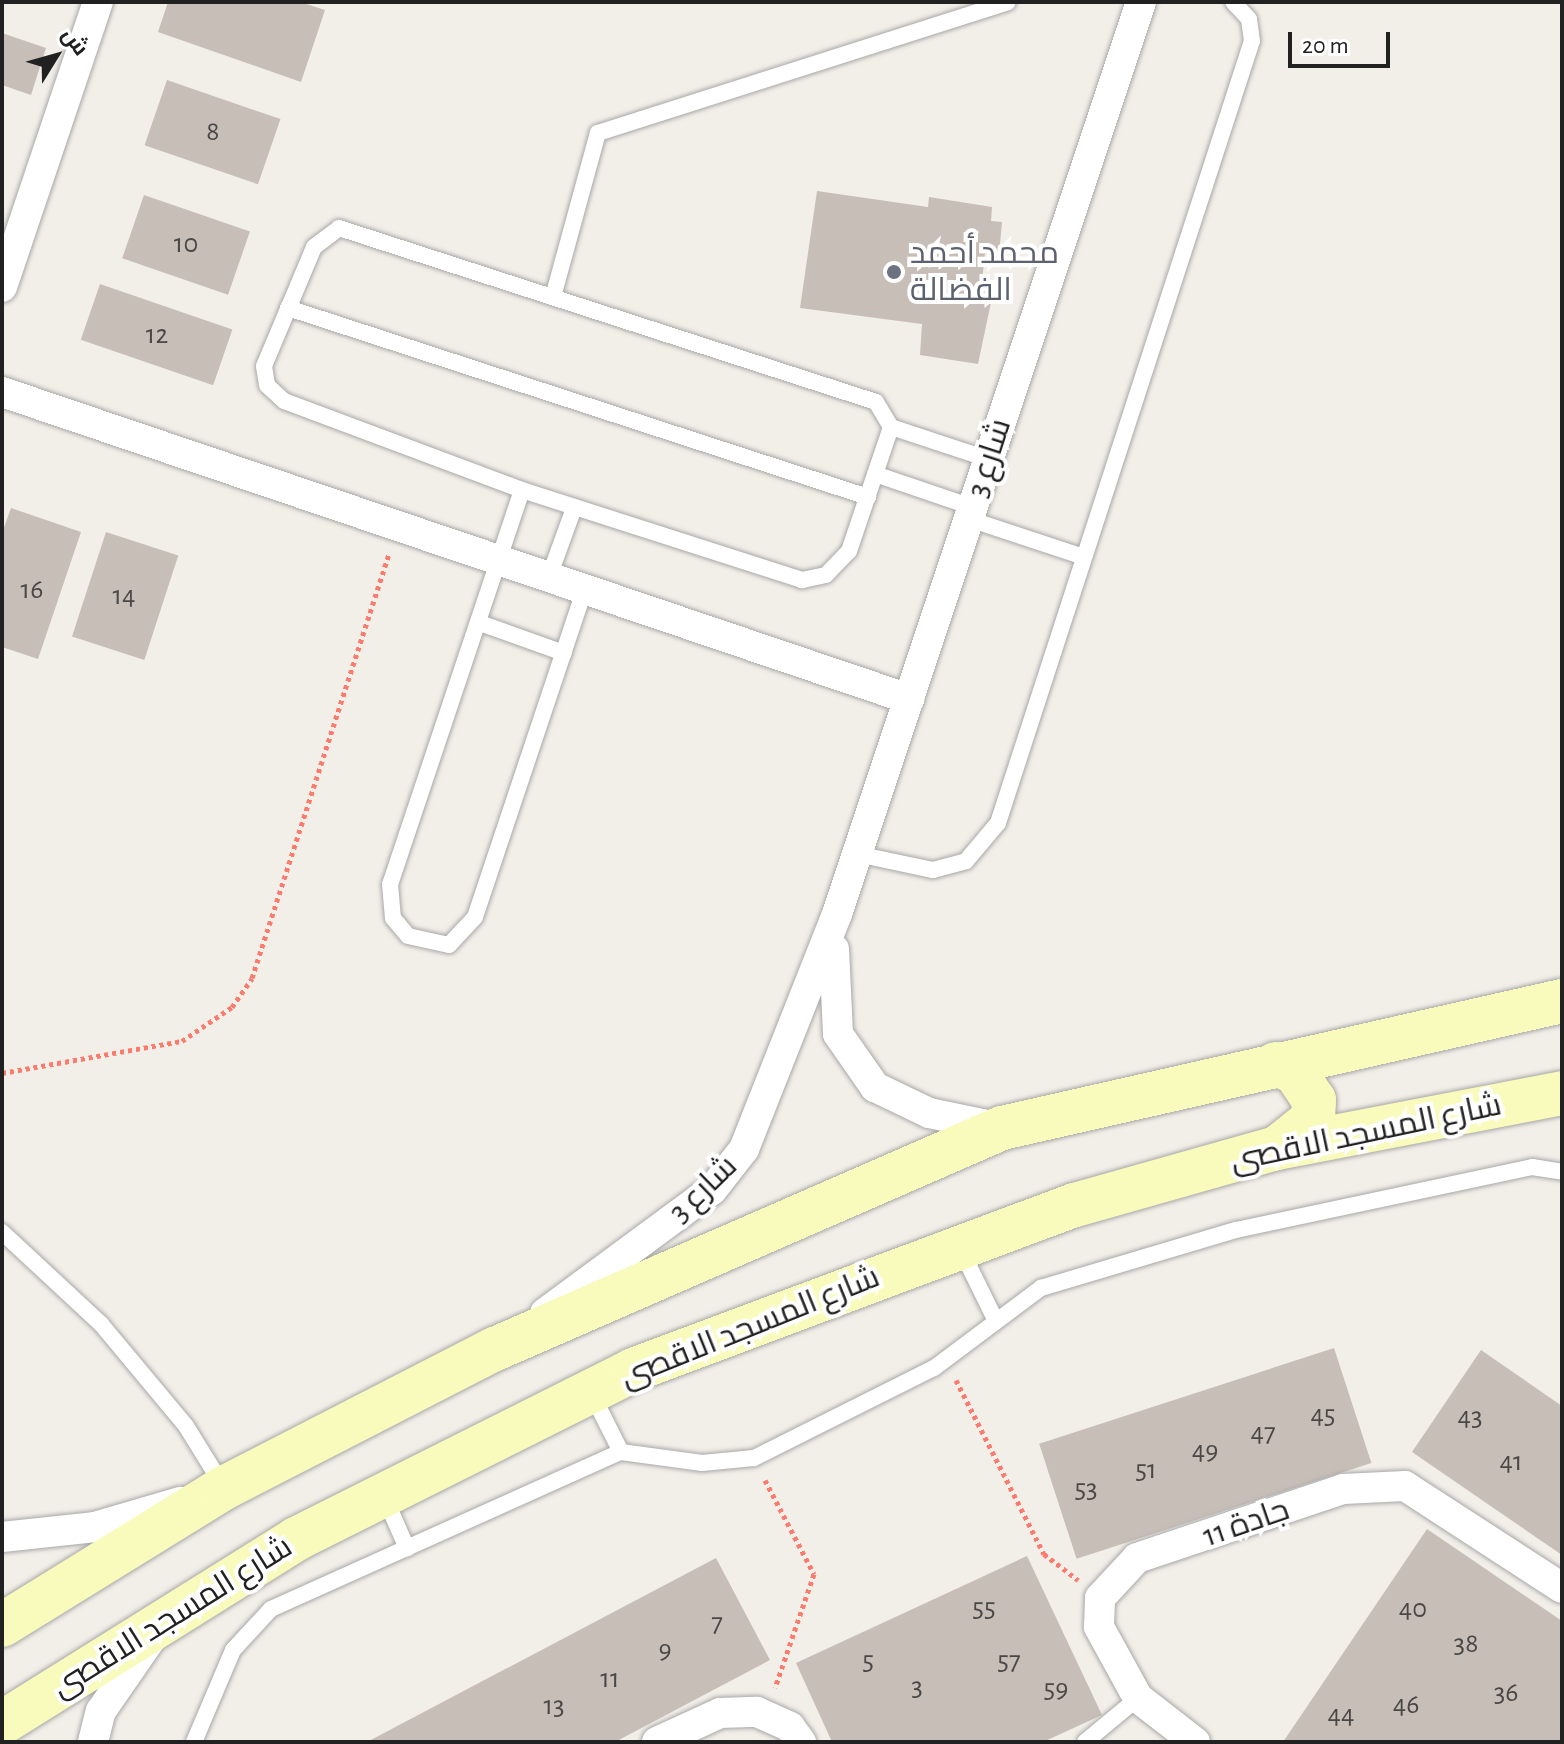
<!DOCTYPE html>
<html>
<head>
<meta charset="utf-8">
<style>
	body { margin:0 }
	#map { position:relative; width:1564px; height:1744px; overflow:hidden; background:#f2eee8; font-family:"Alegreya Sans",Cairo,sans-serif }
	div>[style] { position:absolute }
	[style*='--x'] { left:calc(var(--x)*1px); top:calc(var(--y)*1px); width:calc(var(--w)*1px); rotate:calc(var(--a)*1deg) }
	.building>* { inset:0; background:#c7beb7; transform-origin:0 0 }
	.path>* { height:5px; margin-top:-2.5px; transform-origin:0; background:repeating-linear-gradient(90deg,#fc7b6f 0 4px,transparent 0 8px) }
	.roads { filter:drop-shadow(0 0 2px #a8a8a8) drop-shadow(0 0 2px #a8a8a8) }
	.service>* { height:16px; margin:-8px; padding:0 8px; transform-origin:8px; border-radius:8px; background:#fff }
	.minor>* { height:30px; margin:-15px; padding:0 15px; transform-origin:15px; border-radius:15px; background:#fff }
	.secondary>* { height:44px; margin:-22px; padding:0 22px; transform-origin:22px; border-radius:22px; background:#f9fbbd }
	.dots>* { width:22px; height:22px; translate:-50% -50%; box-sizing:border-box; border:4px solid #fff; border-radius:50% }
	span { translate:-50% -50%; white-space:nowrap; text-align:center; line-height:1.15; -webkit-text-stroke:8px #fff; paint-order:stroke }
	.number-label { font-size:28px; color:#4a4846 }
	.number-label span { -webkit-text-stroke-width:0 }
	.worship-label { font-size:32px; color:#5b616d }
	.left { translate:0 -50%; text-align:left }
	.street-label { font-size:32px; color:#212121 }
	.frame { position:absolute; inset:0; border:4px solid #212121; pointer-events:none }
	.north { position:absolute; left:16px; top:16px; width:80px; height:80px; -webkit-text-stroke:6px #fff; paint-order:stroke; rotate:53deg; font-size:22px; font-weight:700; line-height:32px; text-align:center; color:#212121 }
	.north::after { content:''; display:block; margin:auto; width:28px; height:36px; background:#212121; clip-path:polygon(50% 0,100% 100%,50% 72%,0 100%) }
	.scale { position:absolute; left:1288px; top:32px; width:102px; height:36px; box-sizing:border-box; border:4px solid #212121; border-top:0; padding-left:10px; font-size:24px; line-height:28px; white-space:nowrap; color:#212121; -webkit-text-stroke:6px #fff; paint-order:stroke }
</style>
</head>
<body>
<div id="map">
	<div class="building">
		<div style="clip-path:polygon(168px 2px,300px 2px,325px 10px,301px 82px,158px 32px)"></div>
		<div style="clip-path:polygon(2px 33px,46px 48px,31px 95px,2px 85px)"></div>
		<div style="left:167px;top:80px;width:120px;height:69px;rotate:19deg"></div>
		<div style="clip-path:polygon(817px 191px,928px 207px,929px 197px,992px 207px,991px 221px,1002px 222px,999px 255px,985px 253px,981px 290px,993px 293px,978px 364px,920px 355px,922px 324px,800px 308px)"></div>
		<div style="left:144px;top:195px;width:112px;height:67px;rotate:19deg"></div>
		<div style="left:100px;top:284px;width:140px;height:59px;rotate:19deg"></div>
		<div style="clip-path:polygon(11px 508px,81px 532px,38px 659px,2px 647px,2px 533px)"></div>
		<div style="left:106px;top:532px;width:76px;height:110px;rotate:18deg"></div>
		<div style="left:1334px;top:1348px;width:121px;height:310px;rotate:72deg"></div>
		<div style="clip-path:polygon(1481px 1350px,1562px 1406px,1562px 1555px,1412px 1452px)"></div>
		<div style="clip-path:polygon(1427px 1529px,1562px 1621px,1562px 1742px,1283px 1742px)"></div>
		<div style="clip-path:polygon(1027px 1556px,1102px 1715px,1043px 1742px,832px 1742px,796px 1663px)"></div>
		<div style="clip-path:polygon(716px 1558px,770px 1660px,615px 1742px,367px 1742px)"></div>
	</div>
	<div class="path">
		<div style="--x:2;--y:1073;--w:183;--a:-10.1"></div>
		<div style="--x:182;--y:1041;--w:60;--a:-34.2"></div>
		<div style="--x:232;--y:1007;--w:35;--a:-55"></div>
		<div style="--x:252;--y:978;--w:447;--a:-72.1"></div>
		<div style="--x:956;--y:1380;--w:195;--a:63.2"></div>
		<div style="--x:1044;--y:1554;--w:43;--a:37.4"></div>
		<div style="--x:765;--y:1480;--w:106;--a:62.5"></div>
		<div style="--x:814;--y:1574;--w:120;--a:108.9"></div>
	</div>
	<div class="roads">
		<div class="service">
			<div style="--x:339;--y:228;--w:564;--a:17.95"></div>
			<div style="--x:876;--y:402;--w:29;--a:59"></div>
			<div style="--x:891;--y:427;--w:131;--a:108.7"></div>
			<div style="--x:849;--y:551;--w:33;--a:134"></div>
			<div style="--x:826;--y:575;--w:25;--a:168"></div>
			<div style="--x:802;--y:580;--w:294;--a:-162.2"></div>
			<div style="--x:522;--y:490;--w:254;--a:-159.5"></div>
			<div style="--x:284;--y:401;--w:23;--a:-137"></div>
			<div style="--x:267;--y:385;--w:19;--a:-99"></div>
			<div style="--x:264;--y:366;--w:129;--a:-67.2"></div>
			<div style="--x:314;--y:247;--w:31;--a:-37"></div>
			<div style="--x:553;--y:297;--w:170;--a:-74.7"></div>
			<div style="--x:598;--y:133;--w:430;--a:-17.7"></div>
			<div style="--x:288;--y:308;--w:610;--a:18.05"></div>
			<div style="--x:891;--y:427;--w:102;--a:18.3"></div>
			<div style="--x:875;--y:474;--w:102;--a:18.8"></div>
			<div style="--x:522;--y:490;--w:416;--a:108.5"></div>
			<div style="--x:390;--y:884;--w:34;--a:85"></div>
			<div style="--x:393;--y:918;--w:23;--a:50"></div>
			<div style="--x:408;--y:936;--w:42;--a:12.4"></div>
			<div style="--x:449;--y:945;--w:38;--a:-47"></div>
			<div style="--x:475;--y:917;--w:346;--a:-71.5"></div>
			<div style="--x:969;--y:519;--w:121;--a:18.3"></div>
			<div style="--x:549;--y:577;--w:73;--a:-70.1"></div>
			<div style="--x:480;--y:623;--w:89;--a:19.7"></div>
			<div style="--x:857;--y:854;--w:78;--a:11.9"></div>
			<div style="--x:933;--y:870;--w:34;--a:-15"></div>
			<div style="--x:966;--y:861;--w:50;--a:-49.9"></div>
			<div style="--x:998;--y:823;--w:822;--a:-72.01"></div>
			<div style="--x:1252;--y:41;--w:22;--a:-98"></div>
			<div style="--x:1249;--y:19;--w:23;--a:-133"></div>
			<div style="--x:2;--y:1232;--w:135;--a:42.9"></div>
			<div style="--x:101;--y:1324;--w:133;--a:50.2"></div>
			<div style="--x:186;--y:1426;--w:70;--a:58.3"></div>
			<div style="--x:961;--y:1250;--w:75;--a:63.8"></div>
			<div style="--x:591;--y:1392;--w:67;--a:63.4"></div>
			<div style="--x:385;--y:1498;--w:55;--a:66.3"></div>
			<div style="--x:194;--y:1742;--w:100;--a:-67"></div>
			<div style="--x:233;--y:1650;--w:56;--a:-47.2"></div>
			<div style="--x:271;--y:1609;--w:384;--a:-24.2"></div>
			<div style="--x:621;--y:1452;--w:82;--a:7.7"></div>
			<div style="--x:702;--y:1463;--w:52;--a:-5.5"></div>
			<div style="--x:754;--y:1458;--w:201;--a:-26.6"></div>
			<div style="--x:934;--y:1368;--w:134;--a:-36.8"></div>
			<div style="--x:1041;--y:1288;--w:203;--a:-16.6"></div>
			<div style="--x:1236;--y:1230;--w:303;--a:-12"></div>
			<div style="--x:1532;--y:1167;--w:30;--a:9"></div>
			<div style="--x:1085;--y:1742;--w:69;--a:-39.7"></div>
		</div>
		<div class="minor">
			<div style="--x:2;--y:287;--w:301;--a:-71.4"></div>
			<div style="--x:2;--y:392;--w:958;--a:18.7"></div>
			<div style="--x:834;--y:949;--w:85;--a:87.3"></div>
			<div style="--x:838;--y:1034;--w:65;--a:55.1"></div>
			<div style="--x:875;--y:1087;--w:60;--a:25.7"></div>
			<div style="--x:929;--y:1113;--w:75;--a:11.6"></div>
			<div style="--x:545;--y:1313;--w:207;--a:-36.4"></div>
			<div style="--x:712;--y:1190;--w:52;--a:-52"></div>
			<div style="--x:744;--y:1149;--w:253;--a:-68.4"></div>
			<div style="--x:837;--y:914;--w:961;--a:-71.57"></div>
			<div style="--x:2;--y:1537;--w:94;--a:-6.1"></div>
			<div style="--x:95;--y:1527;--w:89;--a:-16.4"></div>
			<div style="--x:93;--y:1742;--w:32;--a:-76"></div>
			<div style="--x:101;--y:1711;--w:90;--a:-55.4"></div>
			<div style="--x:657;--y:1742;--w:69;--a:-24.7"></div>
			<div style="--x:720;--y:1713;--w:37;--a:-2"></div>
			<div style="--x:757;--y:1712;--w:36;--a:24"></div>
			<div style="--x:790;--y:1727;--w:19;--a:54"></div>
			<div style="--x:1195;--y:1742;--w:72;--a:-142.3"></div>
			<div style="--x:1138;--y:1698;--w:81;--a:-118.8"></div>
			<div style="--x:1099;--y:1627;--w:29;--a:-88"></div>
			<div style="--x:1100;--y:1598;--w:54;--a:-47.2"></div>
			<div style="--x:1137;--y:1558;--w:217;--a:-18.5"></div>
			<div style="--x:1343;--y:1489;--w:62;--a:-2.8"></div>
			<div style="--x:1405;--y:1486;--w:187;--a:33"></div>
		</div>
		<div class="secondary">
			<div style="--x:1276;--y:1064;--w:21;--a:23"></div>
			<div style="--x:1295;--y:1072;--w:34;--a:56"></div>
			<div style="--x:1314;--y:1100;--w:19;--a:93"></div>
			<div style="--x:1313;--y:1119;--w:46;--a:141.1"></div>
			<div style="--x:2;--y:1625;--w:261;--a:-31.7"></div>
			<div style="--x:224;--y:1488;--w:305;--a:-27.2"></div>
			<div style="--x:495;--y:1349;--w:553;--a:-23.55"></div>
			<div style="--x:1002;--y:1128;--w:574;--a:-12.78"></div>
			<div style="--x:2;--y:1723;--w:347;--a:-32"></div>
			<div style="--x:296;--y:1539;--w:377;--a:-26.6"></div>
			<div style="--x:633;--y:1370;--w:472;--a:-20.5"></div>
			<div style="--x:1075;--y:1205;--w:210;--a:-15.8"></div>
			<div style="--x:1277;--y:1148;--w:290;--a:-10.9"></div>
		</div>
	</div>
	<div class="dots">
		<div style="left:894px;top:272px;background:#6b7280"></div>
	</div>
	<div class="number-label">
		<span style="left:213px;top:132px">8</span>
		<span style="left:186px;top:244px">10</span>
		<span style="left:157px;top:335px">12</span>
		<span style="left:32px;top:590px">16</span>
		<span style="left:124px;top:596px">14</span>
		<span style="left:1323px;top:1415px">45</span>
		<span style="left:1470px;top:1417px">43</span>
		<span style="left:1263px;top:1433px">47</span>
		<span style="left:1205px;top:1451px">49</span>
		<span style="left:1511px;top:1462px">41</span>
		<span style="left:1146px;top:1470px">51</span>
		<span style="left:1086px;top:1489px">53</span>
		<span style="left:984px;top:1608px">55</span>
		<span style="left:1413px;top:1609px">40</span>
		<span style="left:717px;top:1623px">7</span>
		<span style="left:1466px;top:1644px">38</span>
		<span style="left:665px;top:1650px">9</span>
		<span style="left:868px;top:1661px">5</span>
		<span style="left:1009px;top:1661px">57</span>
		<span style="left:610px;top:1679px">11</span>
		<span style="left:917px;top:1687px">3</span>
		<span style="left:1056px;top:1689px">59</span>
		<span style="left:1506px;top:1693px">36</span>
		<span style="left:1406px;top:1705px">46</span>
		<span style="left:554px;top:1706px">13</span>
		<span style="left:1341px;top:1715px">44</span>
	</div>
	<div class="worship-label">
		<span class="left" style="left:910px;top:272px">محمد أحمد<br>الفضالة</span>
	</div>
	<div class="street-label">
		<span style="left:989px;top:458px;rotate:-72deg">شارع 3</span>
		<span style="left:1366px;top:1133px;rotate:-12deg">شارع المسجد الاقصى</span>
		<span style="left:703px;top:1189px;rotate:-44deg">شارع 3</span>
		<span style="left:750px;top:1327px;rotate:-22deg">شارع المسجد الاقصى</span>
		<span style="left:1246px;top:1523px;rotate:-19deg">جادة 11</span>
		<span style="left:172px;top:1617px;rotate:-32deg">شارع المسجد الاقصى</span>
	</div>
	<div class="frame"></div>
	<div class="north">ش</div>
	<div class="scale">20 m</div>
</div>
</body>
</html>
